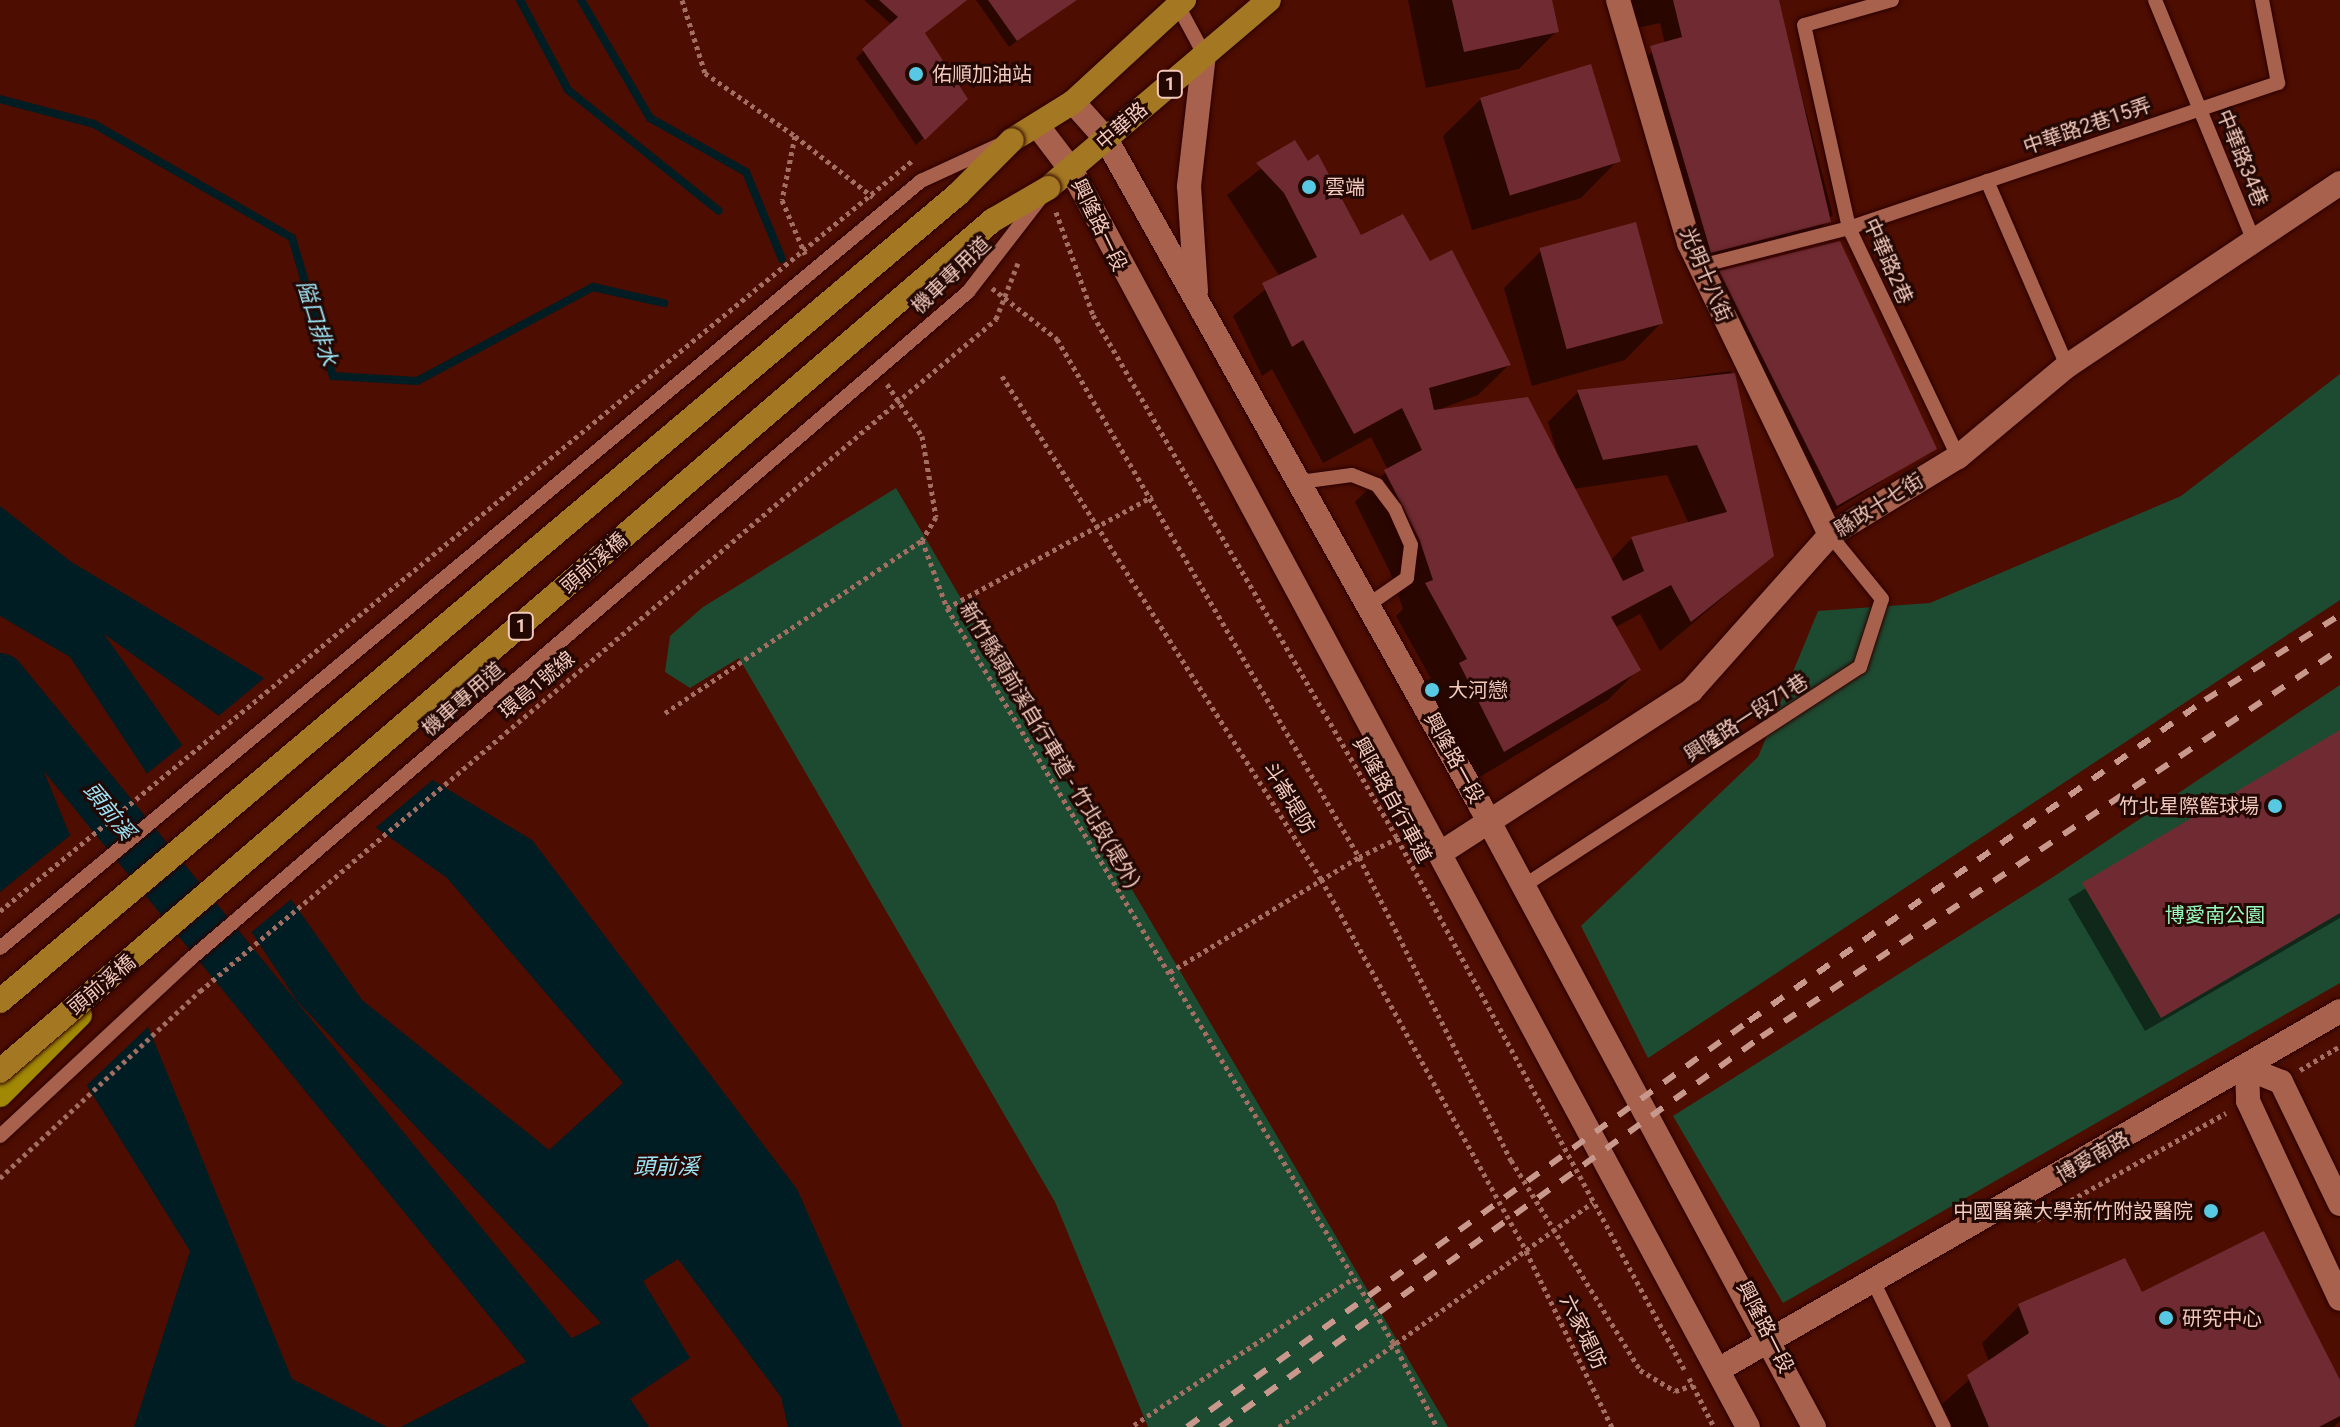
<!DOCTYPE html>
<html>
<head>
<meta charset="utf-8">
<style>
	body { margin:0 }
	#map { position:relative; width:2340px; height:1427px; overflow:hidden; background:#4d0d00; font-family:Roboto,"Noto Sans TC",sans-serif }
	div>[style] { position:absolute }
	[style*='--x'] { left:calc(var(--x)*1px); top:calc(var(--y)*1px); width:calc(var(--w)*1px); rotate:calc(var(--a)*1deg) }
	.green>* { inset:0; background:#1d4b31 }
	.water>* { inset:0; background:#001d24 }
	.pier>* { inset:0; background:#4d0d00 }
	.shadow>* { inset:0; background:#0007 }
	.stream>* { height:8px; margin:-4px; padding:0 4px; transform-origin:4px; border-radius:4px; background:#001d24 }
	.river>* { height:50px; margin:-25px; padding:0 25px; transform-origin:25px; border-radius:25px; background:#001d24 }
	.building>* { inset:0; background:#702b32; transform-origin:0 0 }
	.path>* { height:5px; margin-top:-2.5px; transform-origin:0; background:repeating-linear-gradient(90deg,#a36f63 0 4px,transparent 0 8px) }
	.roads { filter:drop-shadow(0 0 2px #2b0000) drop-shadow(0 0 2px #2b0000) }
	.lane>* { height:14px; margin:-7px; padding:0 7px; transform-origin:7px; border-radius:7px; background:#a8614d }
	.street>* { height:24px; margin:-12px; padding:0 12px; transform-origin:12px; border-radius:12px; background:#a8614d }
	.secondary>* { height:24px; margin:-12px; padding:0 12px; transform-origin:12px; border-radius:12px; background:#a8614d }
	.primary>* { height:24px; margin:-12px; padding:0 12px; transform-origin:12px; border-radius:12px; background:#a47822 }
	.highway>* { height:24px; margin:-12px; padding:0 12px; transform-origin:12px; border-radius:12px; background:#a18805 }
	.rail>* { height:6px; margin-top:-3px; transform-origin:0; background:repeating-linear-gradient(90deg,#c7988b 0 14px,transparent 0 28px) }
	.path-bridge>* { height:5px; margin-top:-2.5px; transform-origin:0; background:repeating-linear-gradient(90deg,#a36f63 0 4px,transparent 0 8px) }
	.bridges { filter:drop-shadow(0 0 2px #2b0000) drop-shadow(0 0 2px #2b0000) }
	.lane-bridge>* { height:14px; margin:-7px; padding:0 7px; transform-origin:7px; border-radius:7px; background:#a8614d }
	.primary-bridge>* { height:24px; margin:-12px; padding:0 12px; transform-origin:12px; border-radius:12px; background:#a47822 }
	.dots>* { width:22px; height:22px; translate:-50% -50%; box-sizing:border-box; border:4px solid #220702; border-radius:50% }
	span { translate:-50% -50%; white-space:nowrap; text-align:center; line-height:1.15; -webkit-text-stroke:6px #220702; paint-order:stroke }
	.shield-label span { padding:2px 6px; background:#220702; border:2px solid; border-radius:6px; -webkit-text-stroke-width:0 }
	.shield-label { font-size:18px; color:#f3cabe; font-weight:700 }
	.poi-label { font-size:20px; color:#f3cabe }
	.left { translate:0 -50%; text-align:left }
	.right { translate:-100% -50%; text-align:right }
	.street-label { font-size:20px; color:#f3cabe }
	.park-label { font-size:20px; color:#96fabd }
	.water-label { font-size:22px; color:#9de6f9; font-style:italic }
</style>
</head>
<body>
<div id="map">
	<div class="green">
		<div style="clip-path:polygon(2340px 374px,2340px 600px,1648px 1058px,1581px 926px,1758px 757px,1818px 611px,1930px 603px,2181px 496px)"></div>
		<div style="clip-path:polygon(896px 488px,1448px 1427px,1148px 1427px,1055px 1202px,739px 658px,690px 688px,665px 672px,670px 636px,703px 607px)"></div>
		<div style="clip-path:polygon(2340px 685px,2340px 983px,1783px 1303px,1673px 1116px,2050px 879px)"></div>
	</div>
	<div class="water">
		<div style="clip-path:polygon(evenodd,0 506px,70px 561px,532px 840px,797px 1189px,902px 1427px,788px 1427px,781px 1397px,678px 1259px,643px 1281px,690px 1358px,630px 1399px,649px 1427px,401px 1427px,601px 1323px,297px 1001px,70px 657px,0 616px,0 506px,104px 634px,447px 878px,623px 1083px,549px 1150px,362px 1000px,104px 634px)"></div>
		<div style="clip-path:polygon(0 664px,292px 1379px,387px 1427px,134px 1427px,190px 1251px,0 946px)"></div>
	</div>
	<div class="pier">
		<div style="clip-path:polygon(268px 675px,436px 777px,373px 830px,216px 718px)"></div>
		<div style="clip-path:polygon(185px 743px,294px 897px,248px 935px,144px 776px)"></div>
		<div style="clip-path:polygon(73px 833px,151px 1024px,84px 1088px,0 954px,0 892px)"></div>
	</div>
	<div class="shadow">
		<div style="clip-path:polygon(864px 0,966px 0,923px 33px,966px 99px,916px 145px,856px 58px,892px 25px)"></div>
		<div style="clip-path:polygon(976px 0,1072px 0,1073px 1px,1009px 47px)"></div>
		<div style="clip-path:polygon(1408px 0,1550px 0,1556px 32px,1519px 69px,1426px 88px)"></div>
		<div style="clip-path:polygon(1618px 0,1777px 0,1833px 215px,1818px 230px,1696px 267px,1636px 63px,1665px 44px,1660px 23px,1627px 30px)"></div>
		<div style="clip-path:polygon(1481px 99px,1618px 160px,1581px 198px,1472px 230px,1443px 136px)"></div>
		<div style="clip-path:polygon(evenodd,1294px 143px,1360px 238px,1429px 263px,1509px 365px,1478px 395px,1432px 412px,1561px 467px,1548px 422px,1578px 392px,1731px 371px,1772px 556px,1660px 651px,1640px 614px,1614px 628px,1638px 670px,1608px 700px,1473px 781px,1430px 695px,1436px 688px,1396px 616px,1403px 609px,1390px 572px,1355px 502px,1388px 470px,1371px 437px,1323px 463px,1272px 369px,1262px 376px,1233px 316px,1280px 277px,1227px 195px,1294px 143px,1667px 475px,1689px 524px,1632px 538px,1610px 561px,1573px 489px,1667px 475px)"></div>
		<div style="clip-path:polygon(1541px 251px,1662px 322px,1625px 360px,1532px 386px,1504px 288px)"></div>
		<div style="clip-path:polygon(1720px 273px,1935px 448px,1821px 519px,1705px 288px)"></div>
		<div style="clip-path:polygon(2340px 733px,2340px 918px,2145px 1031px,2068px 899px)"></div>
		<div style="clip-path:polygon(2141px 1295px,2340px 1384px,2340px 1421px,2334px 1427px,1936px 1427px,1931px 1414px,1989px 1362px,1982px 1343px,2019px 1306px)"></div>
	</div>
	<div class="stream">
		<div style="--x:520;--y:0;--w:102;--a:61.9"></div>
		<div style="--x:568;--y:90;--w:193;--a:38.7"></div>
		<div style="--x:581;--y:0;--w:137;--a:59.7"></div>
		<div style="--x:650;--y:118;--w:110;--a:29.4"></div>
		<div style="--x:746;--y:172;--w:94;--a:67.5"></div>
		<div style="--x:0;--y:99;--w:97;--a:14.9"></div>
		<div style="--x:94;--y:124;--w:228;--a:29.9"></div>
		<div style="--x:292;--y:238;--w:144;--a:73.5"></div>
		<div style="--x:333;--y:376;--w:84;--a:3.4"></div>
		<div style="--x:417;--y:381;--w:200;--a:-28.1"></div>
		<div style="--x:593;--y:287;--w:73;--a:12.7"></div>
	</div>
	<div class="river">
		<div style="--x:0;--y:678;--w:967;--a:50.75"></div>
	</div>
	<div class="building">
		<div style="clip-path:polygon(879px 0,967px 0,925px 33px,968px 99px,925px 140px,862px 49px,898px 17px)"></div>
		<div style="clip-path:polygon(988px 0,1077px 0,1017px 41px)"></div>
		<div style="clip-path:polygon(1452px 0,1552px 0,1559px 32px,1464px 52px)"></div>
		<div style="clip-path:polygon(1673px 0,1779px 0,1831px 222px,1711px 253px,1650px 46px,1682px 37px)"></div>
		<div style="left:1591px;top:64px;width:102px;height:116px;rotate:73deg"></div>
		<div style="clip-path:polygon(1295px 140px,1308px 161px,1318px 154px,1361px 235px,1403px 214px,1430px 261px,1452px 250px,1511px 365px,1429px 388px,1434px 410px,1528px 397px,1623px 581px,1644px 571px,1631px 537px,1727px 512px,1697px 445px,1603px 460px,1577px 390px,1735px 373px,1774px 556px,1691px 622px,1671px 585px,1611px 617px,1641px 670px,1504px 752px,1459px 663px,1467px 659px,1425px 583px,1433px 580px,1420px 541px,1384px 470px,1422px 450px,1402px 408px,1354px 434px,1303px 340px,1292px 347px,1262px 283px,1317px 257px,1284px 193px,1256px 163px)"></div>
		<div style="left:1636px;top:222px;width:105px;height:100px;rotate:75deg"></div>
		<div style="clip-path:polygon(1840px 241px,1937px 449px,1837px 506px,1719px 271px)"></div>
		<div style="clip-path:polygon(2340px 730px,2340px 913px,2161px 1018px,2082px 883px)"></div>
		<div style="clip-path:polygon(2264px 1231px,2340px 1380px,2340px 1416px,2319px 1427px,1989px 1427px,1967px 1375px,2029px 1333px,2018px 1304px,2125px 1258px,2142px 1292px)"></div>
	</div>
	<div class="path">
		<div style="--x:682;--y:0;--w:77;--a:72.5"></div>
		<div style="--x:705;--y:73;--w:110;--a:35"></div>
		<div style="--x:795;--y:136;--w:65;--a:101.5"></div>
		<div style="--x:782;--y:200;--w:59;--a:66.9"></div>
		<div style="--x:795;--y:136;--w:99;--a:38"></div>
		<div style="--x:1056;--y:212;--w:109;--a:70.2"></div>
		<div style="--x:1093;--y:315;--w:605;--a:59.83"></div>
		<div style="--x:1397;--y:838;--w:604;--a:61.61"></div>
		<div style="--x:992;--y:288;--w:83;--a:38.1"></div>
		<div style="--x:1057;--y:339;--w:600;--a:59.76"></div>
		<div style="--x:1359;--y:857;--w:43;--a:-26"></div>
		<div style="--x:1002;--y:376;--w:596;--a:57.62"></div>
		<div style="--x:1321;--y:879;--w:425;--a:61.1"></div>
		<div style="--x:1526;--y:1251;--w:196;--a:64"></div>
		<div style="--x:887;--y:384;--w:63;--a:56.1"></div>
		<div style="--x:922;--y:436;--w:82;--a:80.2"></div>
		<div style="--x:936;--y:517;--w:27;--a:121"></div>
		<div style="--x:922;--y:540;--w:72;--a:69.8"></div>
		<div style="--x:947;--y:608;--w:859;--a:58.72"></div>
		<div style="--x:1393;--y:1342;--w:96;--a:62.6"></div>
		<div style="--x:947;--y:608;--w:234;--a:-28.5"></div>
		<div style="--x:665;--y:713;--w:310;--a:-33.9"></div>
		<div style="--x:1170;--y:972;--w:221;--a:-31.3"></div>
		<div style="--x:1359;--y:857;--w:339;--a:63.4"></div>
		<div style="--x:1511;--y:1160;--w:246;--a:58.4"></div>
		<div style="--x:1640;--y:1370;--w:41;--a:31"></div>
		<div style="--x:1675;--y:1391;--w:19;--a:-18"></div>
		<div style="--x:2300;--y:1070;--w:47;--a:-31"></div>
		<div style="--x:2036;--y:1220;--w:218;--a:-29.4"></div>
		<div style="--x:1689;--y:1378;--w:55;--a:63"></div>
		<div style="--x:1134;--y:1425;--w:261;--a:-33.8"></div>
		<div style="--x:1279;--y:1427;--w:386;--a:-35.6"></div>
	</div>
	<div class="roads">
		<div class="lane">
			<div style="--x:1892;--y:0;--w:91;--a:164.1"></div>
			<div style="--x:1804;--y:25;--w:208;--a:77.5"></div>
			<div style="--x:1849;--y:228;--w:254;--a:64.5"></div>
			<div style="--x:2155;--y:0;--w:261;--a:67.7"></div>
			<div style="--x:1176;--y:2;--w:59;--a:61.7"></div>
			<div style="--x:1987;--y:181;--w:202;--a:66.6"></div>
			<div style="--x:1700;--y:266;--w:154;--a:-14.3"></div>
			<div style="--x:1849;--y:228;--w:453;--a:-18.7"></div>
			<div style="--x:2278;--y:83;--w:85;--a:-100.9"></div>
			<div style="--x:1300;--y:482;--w:52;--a:-7.7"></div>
			<div style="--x:1352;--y:475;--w:27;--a:22"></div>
			<div style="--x:1377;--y:485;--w:30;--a:53"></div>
			<div style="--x:1395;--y:509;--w:39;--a:66"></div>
			<div style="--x:1411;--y:545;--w:33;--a:97"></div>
			<div style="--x:1407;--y:578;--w:47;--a:145.3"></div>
			<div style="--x:1525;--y:885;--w:400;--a:-33.1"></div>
			<div style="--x:1860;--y:667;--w:71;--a:-72.1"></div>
			<div style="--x:1882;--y:599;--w:82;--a:-129.1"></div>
			<div style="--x:1874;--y:1283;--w:160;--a:64.1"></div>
		</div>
		<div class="street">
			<div style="--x:1618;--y:0;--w:253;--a:73.7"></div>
			<div style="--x:1689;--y:243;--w:324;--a:64.2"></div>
			<div style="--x:1442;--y:852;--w:297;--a:-32.9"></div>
			<div style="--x:1691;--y:691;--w:209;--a:-48.3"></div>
			<div style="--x:1830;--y:535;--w:150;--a:-31.4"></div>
			<div style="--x:1958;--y:457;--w:142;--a:-39.9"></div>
			<div style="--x:2067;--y:366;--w:329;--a:-33.8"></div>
			<div style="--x:2340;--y:1204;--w:136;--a:-115.8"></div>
			<div style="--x:2281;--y:1082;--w:37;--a:-158"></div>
			<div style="--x:2247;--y:1068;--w:33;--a:88"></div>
			<div style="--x:2248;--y:1101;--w:218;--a:65.1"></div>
		</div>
		<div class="secondary">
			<div style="--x:1073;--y:102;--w:50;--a:48.3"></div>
			<div style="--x:1106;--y:139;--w:764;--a:60.68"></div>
			<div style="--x:1480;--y:805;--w:706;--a:61.77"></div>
			<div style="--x:1037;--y:125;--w:58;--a:52.7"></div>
			<div style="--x:1072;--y:171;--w:1426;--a:61.71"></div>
			<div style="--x:1196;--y:291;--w:105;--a:-93.8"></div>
			<div style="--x:1189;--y:186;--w:133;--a:-83.5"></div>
			<div style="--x:1718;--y:1370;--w:718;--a:-29.99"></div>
		</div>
		<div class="primary">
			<div style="--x:1012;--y:140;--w:72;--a:-31.9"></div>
			<div style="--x:1073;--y:102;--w:151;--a:-42.6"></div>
			<div style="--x:1048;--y:188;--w:290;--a:-40.4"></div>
		</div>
		<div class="highway">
			<div style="--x:0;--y:1095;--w:113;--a:-45"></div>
		</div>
	</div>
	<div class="rail">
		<div style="--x:1187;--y:1427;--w:693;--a:-35.85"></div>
		<div style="--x:1749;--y:1021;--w:558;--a:-35.14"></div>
		<div style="--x:2205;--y:700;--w:160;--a:-32.2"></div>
		<div style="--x:1220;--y:1427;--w:667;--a:-35.79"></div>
		<div style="--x:1761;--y:1037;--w:697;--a:-33.83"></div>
	</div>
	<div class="path-bridge">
		<div style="--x:0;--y:911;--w:1182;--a:-39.44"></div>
		<div style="--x:0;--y:1178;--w:274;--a:-43.1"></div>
		<div style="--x:200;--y:991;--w:1042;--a:-40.17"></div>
		<div style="--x:996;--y:319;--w:60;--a:-68.6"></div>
	</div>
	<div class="bridges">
		<div class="lane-bridge">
			<div style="--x:0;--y:948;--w:1199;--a:-39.79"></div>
			<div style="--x:921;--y:181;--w:84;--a:-24.7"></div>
			<div style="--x:0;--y:1136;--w:255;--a:-42.9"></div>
			<div style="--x:187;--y:962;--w:1029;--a:-40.63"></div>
			<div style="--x:968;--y:292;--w:123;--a:-52.3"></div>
		</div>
		<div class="primary-bridge">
			<div style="--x:0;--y:1001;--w:1253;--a:-40.11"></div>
			<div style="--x:958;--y:194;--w:76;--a:-45"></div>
			<div style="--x:0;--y:1071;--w:1308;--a:-40.6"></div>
			<div style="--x:993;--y:220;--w:64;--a:-30.2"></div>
		</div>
	</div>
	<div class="dots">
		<div style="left:916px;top:74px;background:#58c9e3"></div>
		<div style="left:1309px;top:187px;background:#58c9e3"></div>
		<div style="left:1432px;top:690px;background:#58c9e3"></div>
		<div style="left:2275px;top:806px;background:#58c9e3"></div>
		<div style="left:2211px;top:1211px;background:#58c9e3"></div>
		<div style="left:2166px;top:1318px;background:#58c9e3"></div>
	</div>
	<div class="shield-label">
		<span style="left:1170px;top:84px">1</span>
		<span style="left:521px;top:626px">1</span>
	</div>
	<div class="poi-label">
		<span class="left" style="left:932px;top:74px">佑順加油站</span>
		<span class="left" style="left:1325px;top:187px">雲端</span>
		<span class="left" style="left:1448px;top:690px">大河戀</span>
		<span class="right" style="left:2259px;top:806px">竹北星際籃球場</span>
		<span class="right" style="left:2193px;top:1211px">中國醫藥大學新竹附設醫院</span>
		<span class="left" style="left:2182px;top:1318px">研究中心</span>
	</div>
	<div class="street-label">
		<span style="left:1122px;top:126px;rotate:-41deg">中華路</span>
		<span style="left:2087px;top:126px;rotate:-19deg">中華路2巷15弄</span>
		<span style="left:2242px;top:158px;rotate:68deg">中華路34巷</span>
		<span style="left:1099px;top:225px;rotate:64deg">興隆路一段</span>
		<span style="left:1888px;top:261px;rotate:66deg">中華路2巷</span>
		<span style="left:951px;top:275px;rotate:-44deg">機車專用道</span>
		<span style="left:1706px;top:275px;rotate:67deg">光明十八街</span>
		<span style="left:1879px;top:505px;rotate:-32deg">縣政十七街</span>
		<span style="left:594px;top:563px;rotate:-41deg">頭前溪橋</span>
		<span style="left:537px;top:685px;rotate:-40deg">環島1號線</span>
		<span style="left:463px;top:699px;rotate:-41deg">機車專用道</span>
		<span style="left:1746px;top:718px;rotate:-33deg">興隆路一段71巷</span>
		<span style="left:1050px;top:745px;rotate:59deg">新竹縣頭前溪自行車道 - 竹北段(堤外)</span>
		<span style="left:1454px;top:758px;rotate:61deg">興隆路一段</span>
		<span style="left:1289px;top:798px;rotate:58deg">斗崙堤防</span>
		<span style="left:1392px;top:800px;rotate:61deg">興隆路自行車道</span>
		<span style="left:102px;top:985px;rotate:-40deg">頭前溪橋</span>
		<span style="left:2093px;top:1157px;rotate:-30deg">博愛南路</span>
		<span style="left:1765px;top:1327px;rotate:63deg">興隆路一段</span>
		<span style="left:1583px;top:1332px;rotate:64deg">六家堤防</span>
	</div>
	<div class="park-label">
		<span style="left:2215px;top:915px">博愛南公園</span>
	</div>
	<div class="water-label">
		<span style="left:317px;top:323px;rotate:73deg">隘口排水</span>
		<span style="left:109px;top:811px;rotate:51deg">頭前溪</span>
		<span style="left:666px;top:1167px">頭前溪</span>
	</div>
</div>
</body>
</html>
